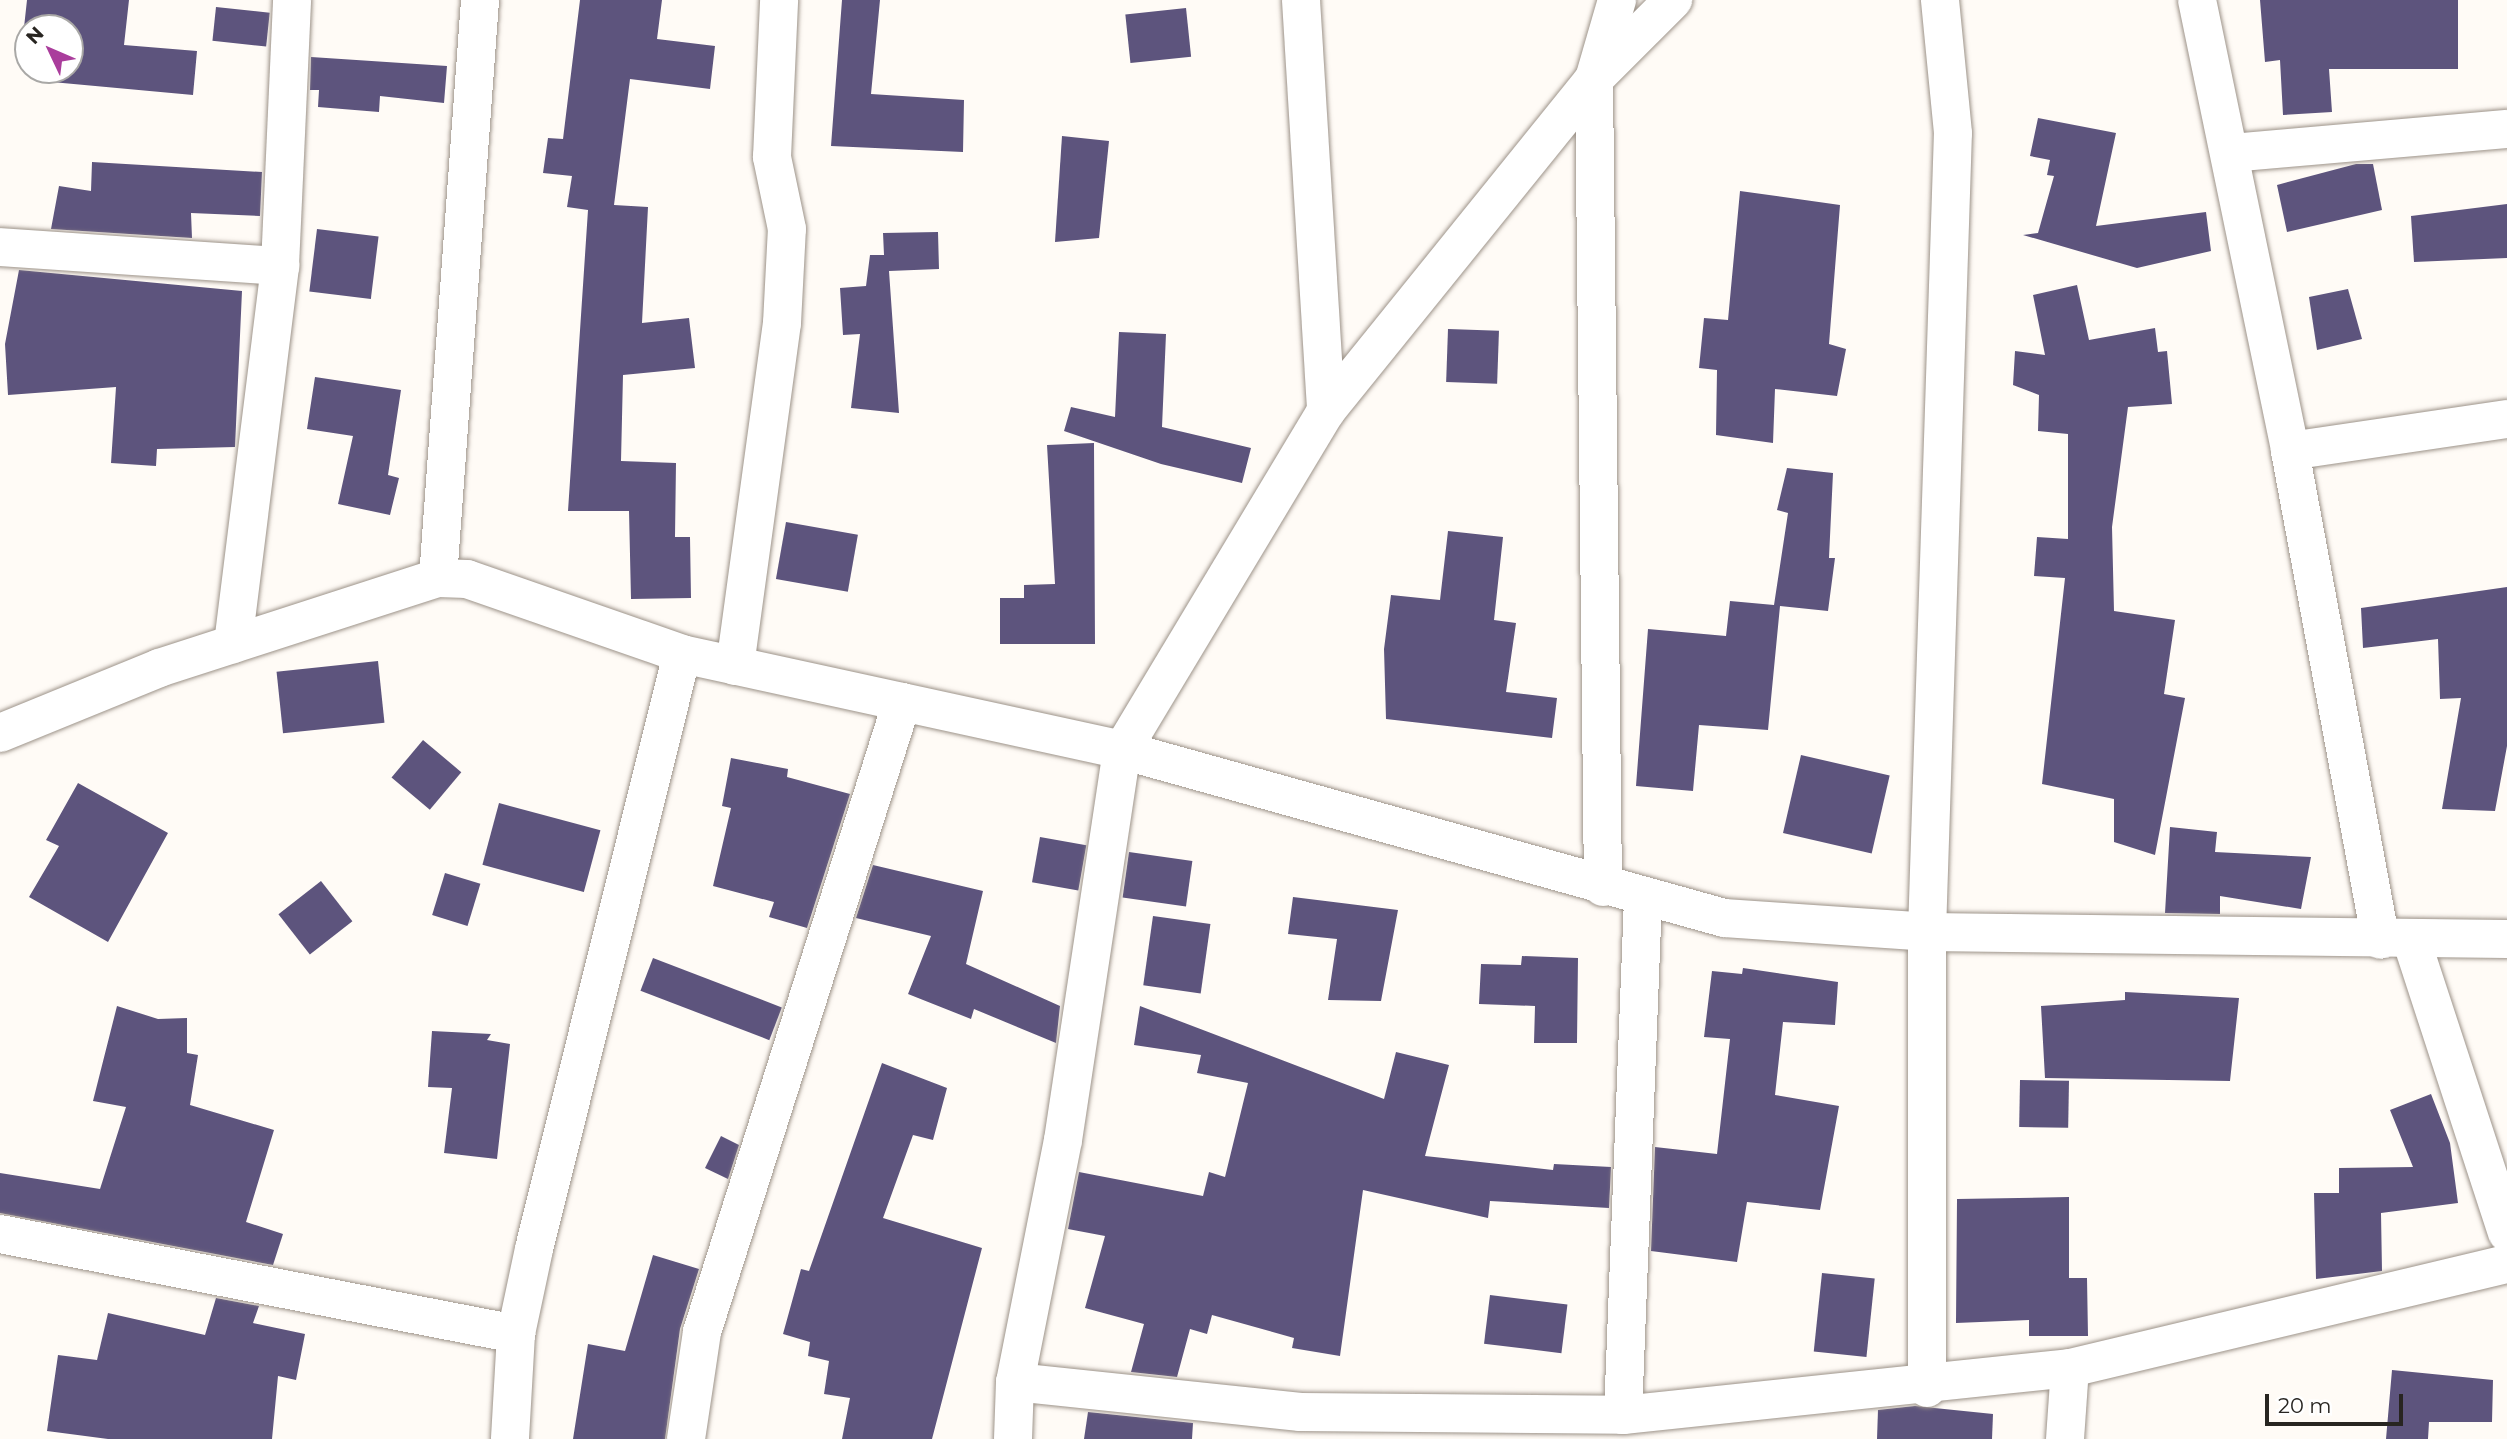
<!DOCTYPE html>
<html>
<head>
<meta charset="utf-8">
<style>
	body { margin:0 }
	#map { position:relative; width:2507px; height:1439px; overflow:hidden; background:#fffbf6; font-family:Montserrat,sans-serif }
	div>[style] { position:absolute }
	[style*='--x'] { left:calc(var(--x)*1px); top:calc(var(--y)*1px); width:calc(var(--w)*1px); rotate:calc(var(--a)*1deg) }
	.building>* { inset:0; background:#5d547d; transform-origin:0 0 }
	.roads { filter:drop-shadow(0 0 2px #9d9389) drop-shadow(0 0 2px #9d9389) }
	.minor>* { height:38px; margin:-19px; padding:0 19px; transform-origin:19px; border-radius:19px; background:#fff }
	span { translate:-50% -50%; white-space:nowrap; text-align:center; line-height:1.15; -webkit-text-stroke:7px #fff; paint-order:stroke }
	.north { position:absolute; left:14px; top:14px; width:70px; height:70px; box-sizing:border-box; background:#fff; border:2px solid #a9a8a6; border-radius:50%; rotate:314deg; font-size:19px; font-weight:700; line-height:28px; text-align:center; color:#282521 }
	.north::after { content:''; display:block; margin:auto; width:24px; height:32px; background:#aa3d9c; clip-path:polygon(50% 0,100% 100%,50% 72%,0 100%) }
	.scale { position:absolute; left:2265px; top:1394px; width:138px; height:32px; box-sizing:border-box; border:4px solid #282521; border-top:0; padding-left:9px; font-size:21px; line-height:24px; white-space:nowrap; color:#282521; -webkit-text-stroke:5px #fff; paint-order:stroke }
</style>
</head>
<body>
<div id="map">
	<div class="building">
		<div style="clip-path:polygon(27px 0,129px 0,124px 45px,197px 51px,193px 95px,41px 81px,43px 70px,70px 70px,70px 28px,28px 28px,28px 64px,20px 64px)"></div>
		<div style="clip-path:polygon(580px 0,662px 0,657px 39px,715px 46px,710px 89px,630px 79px,614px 205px,648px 207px,642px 323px,689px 318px,695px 368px,623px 375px,621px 461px,676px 463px,675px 537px,690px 537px,691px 598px,631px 599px,629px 511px,568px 511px,588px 210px,567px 207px,572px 176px,543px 173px,548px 138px,563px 139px)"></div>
		<div style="clip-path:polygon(842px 0,880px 0,871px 94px,964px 100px,963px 152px,831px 146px)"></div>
		<div style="clip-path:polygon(2260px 0,2458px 0,2458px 69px,2329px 69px,2332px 112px,2283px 115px,2280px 60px,2265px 62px)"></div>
		<div style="left:216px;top:7px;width:54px;height:34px;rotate:6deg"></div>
		<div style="left:1186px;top:8px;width:49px;height:61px;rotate:84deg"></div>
		<div style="clip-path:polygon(311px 57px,447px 66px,444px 103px,380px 96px,379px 112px,318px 107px,319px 90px,310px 90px)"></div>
		<div style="clip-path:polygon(2038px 118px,2116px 133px,2096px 226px,2206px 212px,2211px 251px,2137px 268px,2023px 235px,2038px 233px,2054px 176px,2047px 175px,2050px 160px,2030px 156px)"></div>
		<div style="clip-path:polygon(1062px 136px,1109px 141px,1099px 238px,1055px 242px)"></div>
		<div style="clip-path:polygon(92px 162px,262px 172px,260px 216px,191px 213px,192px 238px,51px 229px,59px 186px,91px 191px)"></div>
		<div style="clip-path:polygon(2356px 164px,2373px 164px,2382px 210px,2287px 232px,2277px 185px)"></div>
		<div style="clip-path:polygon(1740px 191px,1840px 205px,1829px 344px,1846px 349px,1837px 396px,1775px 389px,1773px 443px,1716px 435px,1717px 370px,1699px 368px,1704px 318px,1728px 320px)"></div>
		<div style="clip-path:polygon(2507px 204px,2507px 258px,2414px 262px,2411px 216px)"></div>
		<div style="left:317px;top:229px;width:62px;height:63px;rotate:7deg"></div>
		<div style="clip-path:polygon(938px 232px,939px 269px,889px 271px,899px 413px,851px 408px,860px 334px,843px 335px,840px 288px,866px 286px,870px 255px,884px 255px,883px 233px)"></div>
		<div style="clip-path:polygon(19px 270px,242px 291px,235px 447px,157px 449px,156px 466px,111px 463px,116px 387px,8px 395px,5px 344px)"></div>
		<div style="clip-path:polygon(2077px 285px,2089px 340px,2155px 328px,2158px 352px,2167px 351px,2172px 404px,2128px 407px,2112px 527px,2114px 611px,2175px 620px,2164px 694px,2185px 698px,2155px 855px,2114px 842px,2114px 799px,2042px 784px,2065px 578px,2034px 576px,2037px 537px,2068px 539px,2068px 434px,2038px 431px,2039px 395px,2013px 385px,2015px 351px,2045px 355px,2033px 295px)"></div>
		<div style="clip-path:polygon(2348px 289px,2362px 339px,2317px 350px,2309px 297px)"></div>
		<div style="left:1448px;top:329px;width:51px;height:53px;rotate:2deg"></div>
		<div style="clip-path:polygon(1119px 332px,1166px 334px,1162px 427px,1251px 448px,1242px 483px,1161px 464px,1064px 431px,1071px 407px,1115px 417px)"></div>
		<div style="clip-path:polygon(315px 377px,401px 390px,388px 475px,399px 478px,390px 515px,338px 504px,353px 436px,307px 429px)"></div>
		<div style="clip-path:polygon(1094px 443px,1095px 644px,1000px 644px,1000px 598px,1024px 598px,1024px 585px,1055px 584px,1047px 445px)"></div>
		<div style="clip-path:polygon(1787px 468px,1833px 473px,1829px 558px,1835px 558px,1828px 611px,1780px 606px,1768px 730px,1699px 725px,1693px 791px,1636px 786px,1648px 629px,1726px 636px,1730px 601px,1774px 605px,1788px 513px,1777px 510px)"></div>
		<div style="left:786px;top:522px;width:73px;height:58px;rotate:10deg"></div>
		<div style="clip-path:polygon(1448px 531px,1503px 537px,1494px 620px,1516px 623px,1506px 692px,1557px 698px,1552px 738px,1386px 719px,1384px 649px,1391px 595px,1440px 600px)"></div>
		<div style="clip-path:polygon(2507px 587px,2507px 746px,2495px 811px,2442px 809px,2461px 698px,2440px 699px,2438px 639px,2363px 648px,2361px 608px)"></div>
		<div style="left:378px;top:661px;width:62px;height:102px;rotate:84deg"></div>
		<div style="left:423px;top:740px;width:50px;height:49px;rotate:40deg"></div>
		<div style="left:1801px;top:755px;width:91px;height:80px;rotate:13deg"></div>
		<div style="clip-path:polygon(731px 758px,788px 769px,787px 777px,850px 794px,807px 928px,769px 917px,774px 902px,713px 886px,731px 808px,722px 806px)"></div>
		<div style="clip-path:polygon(78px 783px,168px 833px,108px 942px,29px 897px,59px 846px,46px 840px)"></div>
		<div style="left:499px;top:803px;width:105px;height:64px;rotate:15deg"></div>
		<div style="clip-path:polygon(2170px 827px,2217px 832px,2215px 852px,2311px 857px,2301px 909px,2220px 896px,2220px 914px,2165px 913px)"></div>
		<div style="left:1040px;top:837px;width:47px;height:46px;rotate:10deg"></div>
		<div style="left:1129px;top:852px;width:64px;height:46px;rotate:8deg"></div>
		<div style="clip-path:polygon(873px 865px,983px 891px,966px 964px,1060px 1006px,1056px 1043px,974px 1009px,971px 1019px,908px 994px,931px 936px,856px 918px)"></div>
		<div style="left:445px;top:873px;width:37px;height:44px;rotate:17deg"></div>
		<div style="left:321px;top:881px;width:51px;height:54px;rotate:52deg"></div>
		<div style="clip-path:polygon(1293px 897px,1398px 910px,1381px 1001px,1328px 1000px,1337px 939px,1288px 934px)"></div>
		<div style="left:1153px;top:916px;width:58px;height:70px;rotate:8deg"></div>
		<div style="clip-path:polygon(1522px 956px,1578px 958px,1577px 1043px,1534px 1043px,1535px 1006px,1479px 1004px,1481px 964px,1521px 965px)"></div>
		<div style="left:653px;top:958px;width:138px;height:35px;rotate:21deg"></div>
		<div style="clip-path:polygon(1743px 968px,1838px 982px,1835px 1025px,1783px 1022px,1775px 1095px,1839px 1106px,1820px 1210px,1747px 1202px,1737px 1262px,1651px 1251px,1655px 1147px,1717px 1154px,1730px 1039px,1704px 1037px,1712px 971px,1742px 974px)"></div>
		<div style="clip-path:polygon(2125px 992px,2239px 998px,2230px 1081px,2045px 1078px,2041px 1006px,2125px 1000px)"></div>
		<div style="clip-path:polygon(117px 1006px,158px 1019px,187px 1018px,187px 1053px,198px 1055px,190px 1105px,274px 1130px,246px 1222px,283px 1234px,273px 1265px,0 1213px,0 1173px,100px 1189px,126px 1107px,93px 1101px)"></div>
		<div style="clip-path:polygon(1140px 1006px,1384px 1099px,1396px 1052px,1449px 1065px,1425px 1156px,1553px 1170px,1554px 1164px,1611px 1167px,1609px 1208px,1490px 1201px,1488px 1218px,1363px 1190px,1340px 1356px,1292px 1348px,1294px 1338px,1212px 1315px,1207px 1334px,1190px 1329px,1177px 1377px,1131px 1372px,1144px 1324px,1085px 1308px,1105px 1236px,1068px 1229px,1079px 1172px,1203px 1196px,1209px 1172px,1225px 1177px,1248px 1083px,1197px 1073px,1201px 1055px,1134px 1045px)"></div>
		<div style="clip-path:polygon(432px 1031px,491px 1034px,487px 1040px,510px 1044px,497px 1159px,444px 1153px,452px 1088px,428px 1087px)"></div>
		<div style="clip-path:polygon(882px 1063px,947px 1088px,933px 1140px,913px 1135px,883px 1218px,982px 1248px,932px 1439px,842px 1439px,850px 1398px,824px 1394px,829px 1361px,808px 1356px,810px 1342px,783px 1334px,801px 1269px,809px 1271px)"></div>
		<div style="left:2020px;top:1080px;width:49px;height:47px;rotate:1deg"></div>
		<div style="clip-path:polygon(2431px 1094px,2450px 1143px,2458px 1203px,2381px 1213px,2382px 1271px,2316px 1279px,2314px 1193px,2339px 1193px,2339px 1168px,2413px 1167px,2390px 1110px)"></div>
		<div style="clip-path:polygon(721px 1136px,739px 1145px,728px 1179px,705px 1168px)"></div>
		<div style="clip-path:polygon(2069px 1197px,2069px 1278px,2087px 1278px,2088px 1336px,2029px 1336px,2029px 1320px,1956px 1323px,1957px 1199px)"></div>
		<div style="clip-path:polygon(653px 1255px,699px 1269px,680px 1329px,665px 1439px,573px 1439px,588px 1344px,625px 1351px)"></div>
		<div style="left:1822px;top:1273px;width:53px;height:79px;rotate:6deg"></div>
		<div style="left:1490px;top:1295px;width:78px;height:49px;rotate:7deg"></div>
		<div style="clip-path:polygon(216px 1298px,259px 1306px,253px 1323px,305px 1334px,296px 1380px,278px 1376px,272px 1439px,108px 1439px,47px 1431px,58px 1355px,97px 1360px,108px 1313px,205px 1335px)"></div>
		<div style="clip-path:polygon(2392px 1370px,2493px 1380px,2492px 1422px,2429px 1422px,2428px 1439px,2386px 1439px)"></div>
		<div style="clip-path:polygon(1915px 1406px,1993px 1414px,1992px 1439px,1877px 1439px,1878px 1410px)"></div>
		<div style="clip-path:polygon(1088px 1412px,1193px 1423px,1192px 1439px,1084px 1439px)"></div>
	</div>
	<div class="roads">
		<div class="minor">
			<div style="--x:1301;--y:0;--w:412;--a:86.5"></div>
			<div style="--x:1617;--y:0;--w:82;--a:106.2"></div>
			<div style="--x:1594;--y:79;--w:427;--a:128.9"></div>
			<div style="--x:1326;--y:411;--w:396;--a:121"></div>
			<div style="--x:1122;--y:750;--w:625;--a:15.59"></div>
			<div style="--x:1724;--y:918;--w:203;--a:3.9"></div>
			<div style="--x:1927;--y:932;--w:580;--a:0.69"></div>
			<div style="--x:2197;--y:0;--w:460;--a:78.3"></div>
			<div style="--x:2290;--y:451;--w:497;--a:79.5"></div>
			<div style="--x:2231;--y:153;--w:277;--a:-5"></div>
			<div style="--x:0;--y:247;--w:281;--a:3.9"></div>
			<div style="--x:280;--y:266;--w:266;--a:-87.4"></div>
			<div style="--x:2290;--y:451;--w:219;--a:-8.4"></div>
			<div style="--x:438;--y:578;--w:580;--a:-85.84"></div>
			<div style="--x:233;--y:644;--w:381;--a:-82.9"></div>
			<div style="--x:682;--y:654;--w:450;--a:12.3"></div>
			<div style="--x:1122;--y:750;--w:394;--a:98.6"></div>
			<div style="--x:1063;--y:1140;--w:247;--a:101.2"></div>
			<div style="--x:1015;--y:1382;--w:57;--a:92"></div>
			<div style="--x:735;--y:666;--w:346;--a:-82.2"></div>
			<div style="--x:782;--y:323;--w:94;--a:-87"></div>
			<div style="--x:787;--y:229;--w:74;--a:-101.8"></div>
			<div style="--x:772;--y:157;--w:157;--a:-87.4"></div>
			<div style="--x:0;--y:733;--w:172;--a:-22.2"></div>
			<div style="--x:159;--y:668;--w:293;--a:-17.9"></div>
			<div style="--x:438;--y:578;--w:29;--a:2"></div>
			<div style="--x:467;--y:579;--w:228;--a:19.2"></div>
			<div style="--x:682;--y:654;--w:613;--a:103.97"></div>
			<div style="--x:534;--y:1249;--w:87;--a:102"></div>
			<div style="--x:516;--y:1334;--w:105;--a:93.3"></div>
			<div style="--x:1603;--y:887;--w:808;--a:-90.64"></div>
			<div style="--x:1594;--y:79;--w:112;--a:-45"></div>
			<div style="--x:2411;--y:939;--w:309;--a:71.9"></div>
			<div style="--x:0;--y:1234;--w:526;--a:10.97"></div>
			<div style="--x:1015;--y:1382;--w:287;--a:6"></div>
			<div style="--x:1300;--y:1412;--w:323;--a:0.5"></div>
			<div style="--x:1623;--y:1415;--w:449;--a:-6"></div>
			<div style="--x:2070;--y:1368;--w:449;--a:-13.4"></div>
			<div style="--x:1927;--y:1388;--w:456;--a:-90"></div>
			<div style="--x:1927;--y:932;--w:799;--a:-88.14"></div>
			<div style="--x:1953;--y:133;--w:134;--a:-95.6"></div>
			<div style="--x:1623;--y:1415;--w:517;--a:-87.78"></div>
			<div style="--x:686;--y:1439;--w:108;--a:-81.5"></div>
			<div style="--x:702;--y:1332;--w:661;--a:-72.39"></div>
			<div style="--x:2065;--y:1439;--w:71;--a:-86"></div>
		</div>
	</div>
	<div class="north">N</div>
	<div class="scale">20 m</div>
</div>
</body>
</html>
